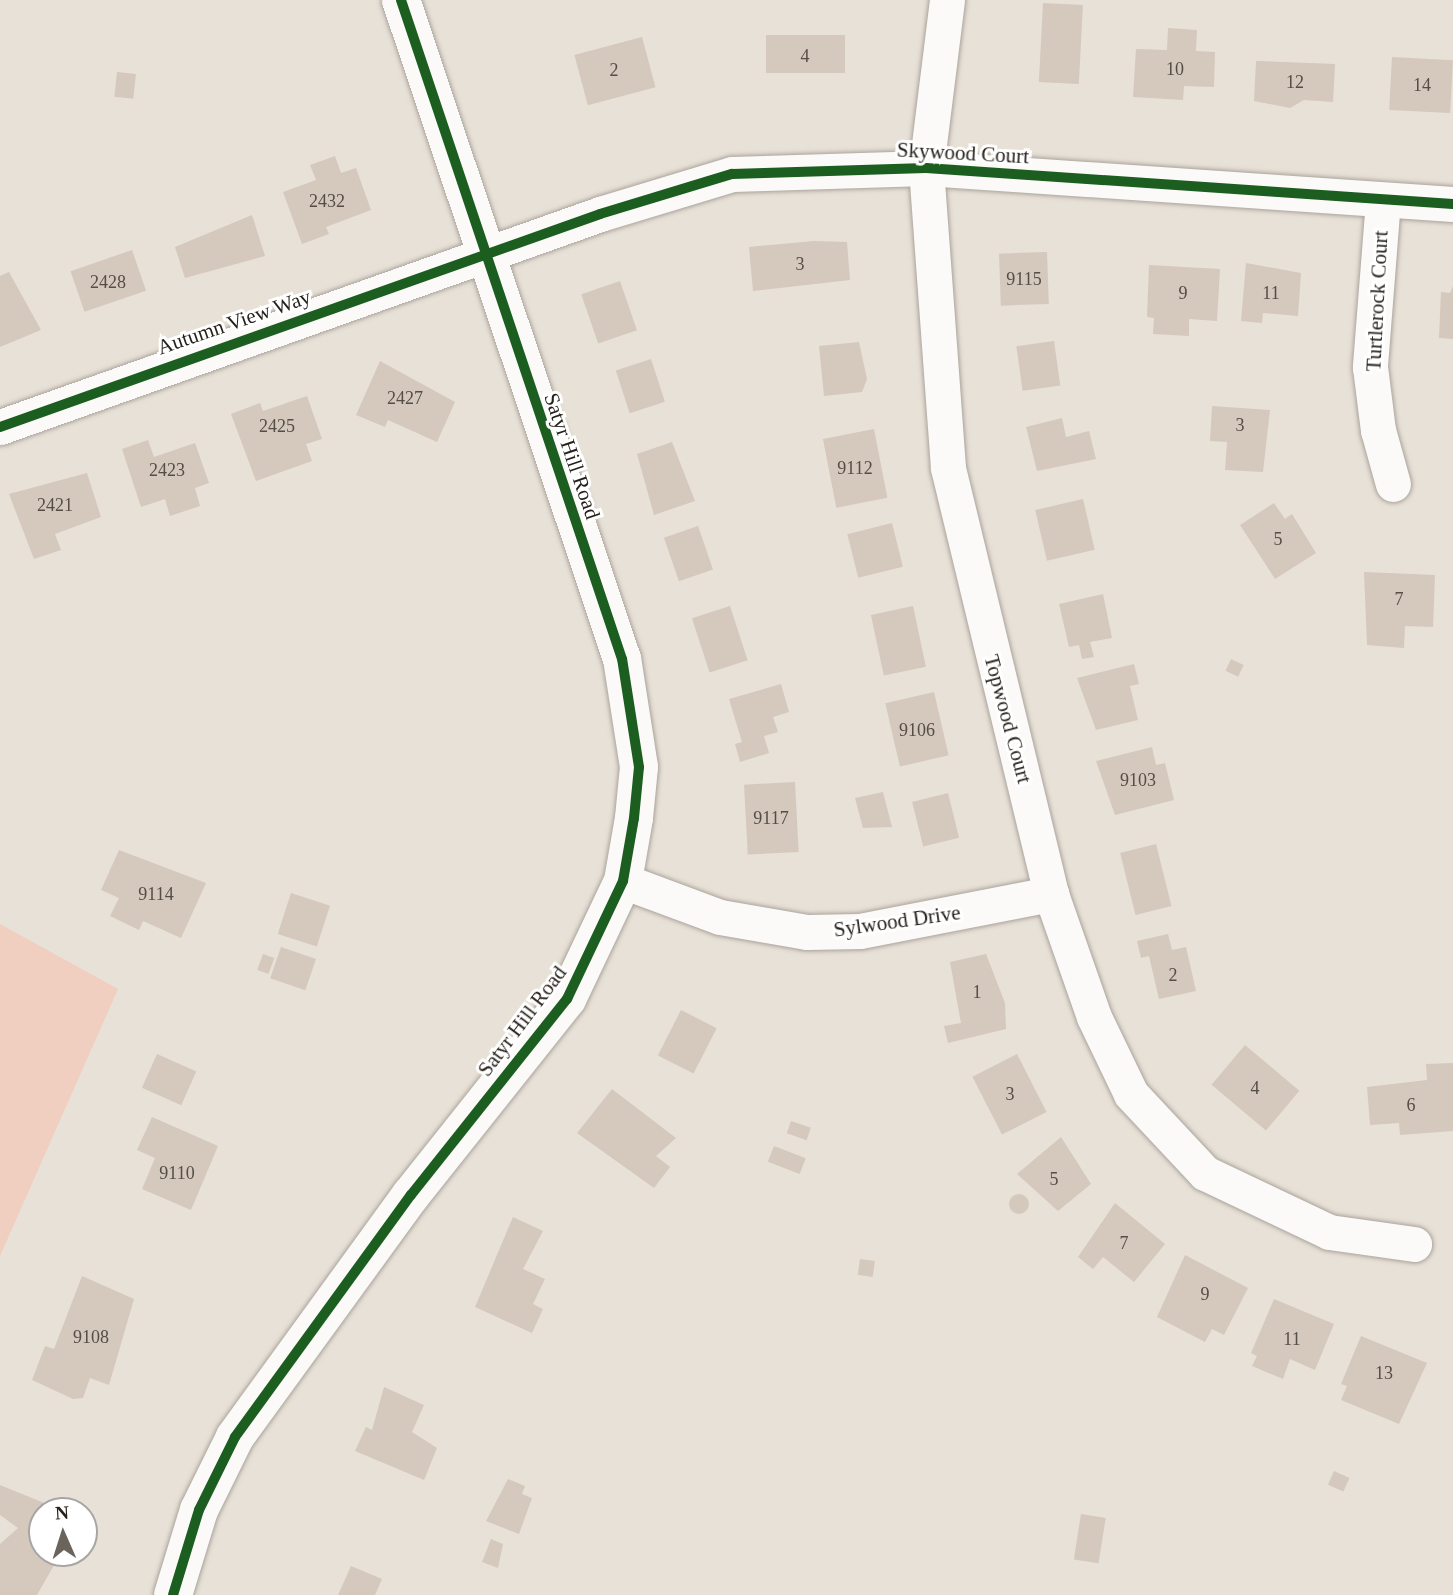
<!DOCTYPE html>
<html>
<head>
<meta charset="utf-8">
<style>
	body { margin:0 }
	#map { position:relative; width:1453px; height:1595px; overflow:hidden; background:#e8e1d7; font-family:Georgia,serif }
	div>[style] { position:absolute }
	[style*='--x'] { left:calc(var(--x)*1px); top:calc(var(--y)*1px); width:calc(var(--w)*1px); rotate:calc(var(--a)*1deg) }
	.green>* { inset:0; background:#f0cec0 }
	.building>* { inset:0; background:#d5c8bd; transform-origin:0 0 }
	.round { border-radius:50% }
	.roads { filter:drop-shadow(0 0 2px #aaa49d) drop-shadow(0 0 2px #aaa49d) }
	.minor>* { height:35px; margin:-17.5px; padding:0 17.5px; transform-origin:17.5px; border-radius:17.5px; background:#fcfaf9 }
	.tertiary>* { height:38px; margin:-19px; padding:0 19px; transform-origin:19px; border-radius:19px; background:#fcfaf9 }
	.cycleway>* { height:10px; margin:-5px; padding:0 5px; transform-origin:5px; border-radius:5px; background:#1b5e20 }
	span { translate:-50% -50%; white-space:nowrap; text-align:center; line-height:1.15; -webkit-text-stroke:6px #fff; paint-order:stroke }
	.number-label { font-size:18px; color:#544e46 }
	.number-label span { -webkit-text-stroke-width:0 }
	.street-label { font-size:21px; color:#26211b }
	.north { position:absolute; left:28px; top:1497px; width:70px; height:70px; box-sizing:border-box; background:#fff; border:2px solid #a8a6a4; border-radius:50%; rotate:357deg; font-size:19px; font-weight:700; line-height:28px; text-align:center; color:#26211b }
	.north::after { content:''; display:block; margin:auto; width:24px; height:32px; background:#6a645d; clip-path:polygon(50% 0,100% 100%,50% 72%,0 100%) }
</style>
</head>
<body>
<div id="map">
	<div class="green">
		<div style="clip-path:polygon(0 924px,118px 989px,0 1256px)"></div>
	</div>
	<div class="building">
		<div style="left:1043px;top:3px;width:40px;height:79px;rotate:3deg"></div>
		<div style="clip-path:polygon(1168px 28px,1197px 30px,1196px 51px,1215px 52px,1214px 87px,1184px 86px,1183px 100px,1133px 97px,1136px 49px,1167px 50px)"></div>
		<div style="left:845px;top:35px;width:38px;height:79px;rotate:90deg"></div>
		<div style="left:642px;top:37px;width:52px;height:70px;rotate:75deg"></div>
		<div style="left:1392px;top:57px;width:61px;height:53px;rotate:3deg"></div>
		<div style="clip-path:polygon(1256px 61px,1335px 64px,1333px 102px,1304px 100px,1290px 108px,1254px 101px)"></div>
		<div style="left:117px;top:72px;width:19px;height:25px;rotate:6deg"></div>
		<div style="clip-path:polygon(335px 156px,341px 173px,356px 168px,371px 210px,326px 227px,329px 234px,302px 244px,283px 192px,316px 180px,310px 165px)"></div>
		<div style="clip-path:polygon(252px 215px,265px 256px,185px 278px,175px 247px)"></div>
		<div style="clip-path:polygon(814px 241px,847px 242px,850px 280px,753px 291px,749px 247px)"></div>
		<div style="left:132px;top:250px;width:43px;height:65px;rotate:71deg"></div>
		<div style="left:1047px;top:252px;width:52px;height:48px;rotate:88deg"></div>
		<div style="clip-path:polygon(1246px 263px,1301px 273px,1298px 316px,1263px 313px,1262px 323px,1241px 321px)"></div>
		<div style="clip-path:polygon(1149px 265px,1220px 269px,1217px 321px,1189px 319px,1189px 336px,1153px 334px,1154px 318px,1147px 317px)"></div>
		<div style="clip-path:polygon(9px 272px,41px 330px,0 347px,0 276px)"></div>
		<div style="left:620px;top:281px;width:52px;height:41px;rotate:71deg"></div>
		<div style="clip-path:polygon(1453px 286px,1453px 339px,1439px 338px,1441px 292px,1450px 293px)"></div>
		<div style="left:1054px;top:341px;width:45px;height:38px;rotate:82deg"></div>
		<div style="clip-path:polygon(859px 342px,867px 379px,862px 392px,824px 396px,819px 346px)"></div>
		<div style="left:651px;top:359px;width:45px;height:37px;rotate:72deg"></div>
		<div style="clip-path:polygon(380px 361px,455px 402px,437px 442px,388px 420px,385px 427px,356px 415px)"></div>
		<div style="clip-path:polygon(307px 396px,322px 439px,306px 444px,312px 461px,256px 481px,231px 414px,260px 403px,263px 411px)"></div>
		<div style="clip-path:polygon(1212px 406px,1270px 410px,1263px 472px,1225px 470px,1227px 442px,1210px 441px)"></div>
		<div style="clip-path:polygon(1062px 418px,1066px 437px,1089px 431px,1096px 459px,1037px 471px,1026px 427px)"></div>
		<div style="left:874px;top:429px;width:70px;height:52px;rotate:79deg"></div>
		<div style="clip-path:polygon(148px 440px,154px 457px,195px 443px,209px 483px,195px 488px,200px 506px,170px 516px,165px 499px,141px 507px,122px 449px)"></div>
		<div style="clip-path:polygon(672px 442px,695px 501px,654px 515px,637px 454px)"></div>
		<div style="clip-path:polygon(87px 473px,101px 517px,55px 534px,61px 550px,34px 559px,9px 494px)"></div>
		<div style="left:1083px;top:499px;width:52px;height:49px;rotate:77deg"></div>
		<div style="clip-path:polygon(1274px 503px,1285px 519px,1292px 514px,1316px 553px,1275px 579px,1240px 525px)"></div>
		<div style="left:892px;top:523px;width:45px;height:46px;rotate:76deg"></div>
		<div style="left:698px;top:526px;width:46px;height:36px;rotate:71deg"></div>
		<div style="clip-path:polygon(1364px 572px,1435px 575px,1433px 627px,1405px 626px,1404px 648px,1367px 645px)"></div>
		<div style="clip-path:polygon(1103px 594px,1112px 638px,1090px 642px,1094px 657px,1082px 659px,1079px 645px,1069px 647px,1059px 604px)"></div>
		<div style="left:730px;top:606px;width:57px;height:40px;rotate:72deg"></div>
		<div style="left:913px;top:606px;width:62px;height:43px;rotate:78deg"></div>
		<div style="left:1231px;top:659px;width:14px;height:13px;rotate:25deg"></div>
		<div style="clip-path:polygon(1134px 664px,1139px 684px,1130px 686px,1138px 720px,1096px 730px,1077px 678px)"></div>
		<div style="clip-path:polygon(781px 684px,789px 712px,773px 717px,778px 732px,764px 736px,769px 753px,740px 762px,735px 744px,742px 742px,729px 699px)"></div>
		<div style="left:934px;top:692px;width:65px;height:50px;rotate:77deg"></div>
		<div style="clip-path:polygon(1152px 747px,1156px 765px,1165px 763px,1174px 800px,1115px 815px,1096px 761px)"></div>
		<div style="left:795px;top:782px;width:70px;height:51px;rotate:87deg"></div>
		<div style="clip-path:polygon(883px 792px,892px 827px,863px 828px,855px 798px)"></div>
		<div style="left:948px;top:793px;width:46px;height:37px;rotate:76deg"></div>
		<div style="left:1156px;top:844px;width:64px;height:37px;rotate:76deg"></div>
		<div style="clip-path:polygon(119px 850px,206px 883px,181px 938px,143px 921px,139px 930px,110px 916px,119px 898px,101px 890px)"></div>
		<div style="left:291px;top:893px;width:41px;height:43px;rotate:18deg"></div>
		<div style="clip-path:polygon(1168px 934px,1172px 950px,1186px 947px,1196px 991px,1159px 999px,1149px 956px,1141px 958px,1137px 941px)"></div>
		<div style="left:281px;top:947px;width:37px;height:33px;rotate:19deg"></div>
		<div style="left:263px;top:954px;width:12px;height:17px;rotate:20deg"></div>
		<div style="clip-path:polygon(986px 954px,1005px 1003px,1006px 1029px,948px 1043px,944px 1026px,961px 1023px,950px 962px)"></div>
		<div style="left:681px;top:1010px;width:40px;height:51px;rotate:27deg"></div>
		<div style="left:1245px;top:1045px;width:71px;height:52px;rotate:40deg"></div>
		<div style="left:157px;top:1054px;width:43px;height:37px;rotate:24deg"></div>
		<div style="left:1017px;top:1054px;width:65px;height:50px;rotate:63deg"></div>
		<div style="clip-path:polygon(1453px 1063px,1453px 1131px,1400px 1135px,1399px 1123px,1370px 1125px,1367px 1087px,1427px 1080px,1426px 1064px)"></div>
		<div style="clip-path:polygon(612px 1089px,676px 1138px,656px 1156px,670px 1167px,654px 1188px,577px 1133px)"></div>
		<div style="clip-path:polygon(152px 1117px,218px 1146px,191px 1210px,142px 1189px,155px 1158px,137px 1150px)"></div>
		<div style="left:791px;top:1121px;width:21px;height:13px;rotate:19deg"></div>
		<div style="clip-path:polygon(1061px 1137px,1091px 1184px,1058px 1211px,1017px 1174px)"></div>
		<div style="left:774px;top:1146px;width:34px;height:17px;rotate:21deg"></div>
		<div class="round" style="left:1009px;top:1194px;width:20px;height:20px"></div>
		<div style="clip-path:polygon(1115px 1203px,1165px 1244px,1134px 1282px,1103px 1257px,1093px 1269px,1078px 1257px)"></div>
		<div style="clip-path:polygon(513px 1217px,543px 1231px,523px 1269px,545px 1279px,533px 1304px,543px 1309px,532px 1333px,475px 1307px)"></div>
		<div style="clip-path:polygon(1185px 1255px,1248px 1288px,1224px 1335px,1212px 1329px,1205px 1342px,1157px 1317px)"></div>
		<div style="left:860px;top:1259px;width:15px;height:16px;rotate:8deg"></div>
		<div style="clip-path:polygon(82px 1276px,134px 1299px,109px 1385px,90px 1378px,83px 1398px,73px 1399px,32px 1380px,45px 1346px,54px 1349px)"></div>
		<div style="clip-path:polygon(1274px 1299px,1334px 1324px,1315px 1370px,1290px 1359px,1283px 1379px,1252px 1366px,1257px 1356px,1251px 1353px)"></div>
		<div style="clip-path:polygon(1361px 1336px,1427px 1363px,1399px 1424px,1341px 1400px,1347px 1386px,1341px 1384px)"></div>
		<div style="clip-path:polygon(384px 1387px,424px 1405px,412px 1432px,437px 1448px,424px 1480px,355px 1451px,366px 1427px,372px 1430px)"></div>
		<div style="left:1334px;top:1471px;width:17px;height:15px;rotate:24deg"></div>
		<div style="clip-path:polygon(508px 1479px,525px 1486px,522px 1494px,532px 1498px,519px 1534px,486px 1521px)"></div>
		<div style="clip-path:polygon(0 1485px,64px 1511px,42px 1511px,42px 1553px,61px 1553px,37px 1595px,0 1595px,0 1544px,18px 1528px,0 1515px)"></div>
		<div style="left:1081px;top:1514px;width:25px;height:46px;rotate:9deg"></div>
		<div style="clip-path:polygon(491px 1539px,503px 1544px,498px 1568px,482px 1562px)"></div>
		<div style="clip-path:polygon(351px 1566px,382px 1579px,375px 1595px,338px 1595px)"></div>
	</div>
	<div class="roads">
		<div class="minor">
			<div style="--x:947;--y:0;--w:169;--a:97.1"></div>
			<div style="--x:926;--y:168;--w:301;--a:85.8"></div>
			<div style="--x:948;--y:468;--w:438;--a:76.4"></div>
			<div style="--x:1051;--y:894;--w:130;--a:70.7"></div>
			<div style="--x:1094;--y:1017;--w:85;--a:64.3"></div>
			<div style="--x:1131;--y:1094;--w:108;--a:46.9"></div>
			<div style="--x:1205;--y:1173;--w:137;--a:25.4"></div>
			<div style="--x:1329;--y:1232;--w:86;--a:8"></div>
			<div style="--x:1383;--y:200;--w:168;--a:94.5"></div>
			<div style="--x:1370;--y:367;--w:64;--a:82.8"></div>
			<div style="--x:1378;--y:430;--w:56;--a:74.5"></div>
			<div style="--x:0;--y:427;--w:637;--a:-19.54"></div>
			<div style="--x:600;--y:214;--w:138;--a:-16.9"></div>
			<div style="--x:732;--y:174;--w:194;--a:-1.8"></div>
			<div style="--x:926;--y:168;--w:528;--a:3.91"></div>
			<div style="--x:623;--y:881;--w:103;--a:20.4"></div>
			<div style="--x:720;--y:917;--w:88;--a:9.8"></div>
			<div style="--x:807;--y:932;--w:53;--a:-1.1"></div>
			<div style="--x:860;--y:931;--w:195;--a:-11"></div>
		</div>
		<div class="tertiary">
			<div style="--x:173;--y:1595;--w:89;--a:-73"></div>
			<div style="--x:199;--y:1510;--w:81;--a:-63.7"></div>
			<div style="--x:235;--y:1437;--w:299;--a:-54"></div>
			<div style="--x:411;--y:1195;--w:251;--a:-51.5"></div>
			<div style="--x:567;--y:999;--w:131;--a:-64.6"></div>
			<div style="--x:623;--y:881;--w:64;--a:-80.1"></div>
			<div style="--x:634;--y:818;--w:51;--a:-84.4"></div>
			<div style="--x:639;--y:767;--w:109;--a:-98.9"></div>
			<div style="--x:622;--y:659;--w:695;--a:-108.54"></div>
		</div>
	</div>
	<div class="cycleway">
		<div style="--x:0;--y:427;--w:637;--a:-19.54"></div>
		<div style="--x:600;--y:214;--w:138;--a:-16.9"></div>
		<div style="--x:732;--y:174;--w:194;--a:-1.8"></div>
		<div style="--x:926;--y:168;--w:528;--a:3.91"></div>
		<div style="--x:173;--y:1595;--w:89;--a:-73"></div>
		<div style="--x:199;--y:1510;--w:81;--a:-63.7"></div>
		<div style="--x:235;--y:1437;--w:299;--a:-54"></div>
		<div style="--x:411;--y:1195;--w:251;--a:-51.5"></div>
		<div style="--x:567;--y:999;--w:131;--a:-64.6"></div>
		<div style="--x:623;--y:881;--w:64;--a:-80.1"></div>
		<div style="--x:634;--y:818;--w:51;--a:-84.4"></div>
		<div style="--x:639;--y:767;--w:109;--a:-98.9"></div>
		<div style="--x:622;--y:659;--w:695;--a:-108.54"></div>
	</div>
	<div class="number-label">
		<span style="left:805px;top:56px">4</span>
		<span style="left:1175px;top:69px">10</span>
		<span style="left:614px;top:70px">2</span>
		<span style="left:1295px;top:82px">12</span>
		<span style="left:1422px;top:85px">14</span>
		<span style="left:327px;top:201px">2432</span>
		<span style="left:800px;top:264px">3</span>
		<span style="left:1024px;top:279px">9115</span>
		<span style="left:108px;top:282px">2428</span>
		<span style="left:1183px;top:293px">9</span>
		<span style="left:1271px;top:293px">11</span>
		<span style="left:405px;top:398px">2427</span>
		<span style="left:1240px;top:425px">3</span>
		<span style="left:277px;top:426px">2425</span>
		<span style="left:855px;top:468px">9112</span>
		<span style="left:167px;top:470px">2423</span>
		<span style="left:55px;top:505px">2421</span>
		<span style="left:1278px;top:539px">5</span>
		<span style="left:1399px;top:599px">7</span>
		<span style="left:917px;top:730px">9106</span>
		<span style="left:1138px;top:780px">9103</span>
		<span style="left:771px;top:818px">9117</span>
		<span style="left:156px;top:894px">9114</span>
		<span style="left:1173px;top:975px">2</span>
		<span style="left:977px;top:992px">1</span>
		<span style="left:1255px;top:1088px">4</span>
		<span style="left:1010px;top:1094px">3</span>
		<span style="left:1411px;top:1105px">6</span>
		<span style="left:177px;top:1173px">9110</span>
		<span style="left:1054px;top:1179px">5</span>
		<span style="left:1124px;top:1243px">7</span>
		<span style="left:1205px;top:1294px">9</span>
		<span style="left:91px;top:1337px">9108</span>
		<span style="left:1292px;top:1339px">11</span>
		<span style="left:1384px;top:1373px">13</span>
	</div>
	<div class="street-label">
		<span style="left:963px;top:153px;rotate:3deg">Skywood Court</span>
		<span style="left:1377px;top:301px;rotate:-87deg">Turtlerock Court</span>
		<span style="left:234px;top:322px;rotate:-19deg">Autumn View Way</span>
		<span style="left:572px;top:456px;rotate:71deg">Satyr Hill Road</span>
		<span style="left:1008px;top:719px;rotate:75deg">Topwood Court</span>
		<span style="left:897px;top:921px;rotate:-8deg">Sylwood Drive</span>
		<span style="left:522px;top:1021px;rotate:-53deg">Satyr Hill Road</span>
	</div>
	<div class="north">N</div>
</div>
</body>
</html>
